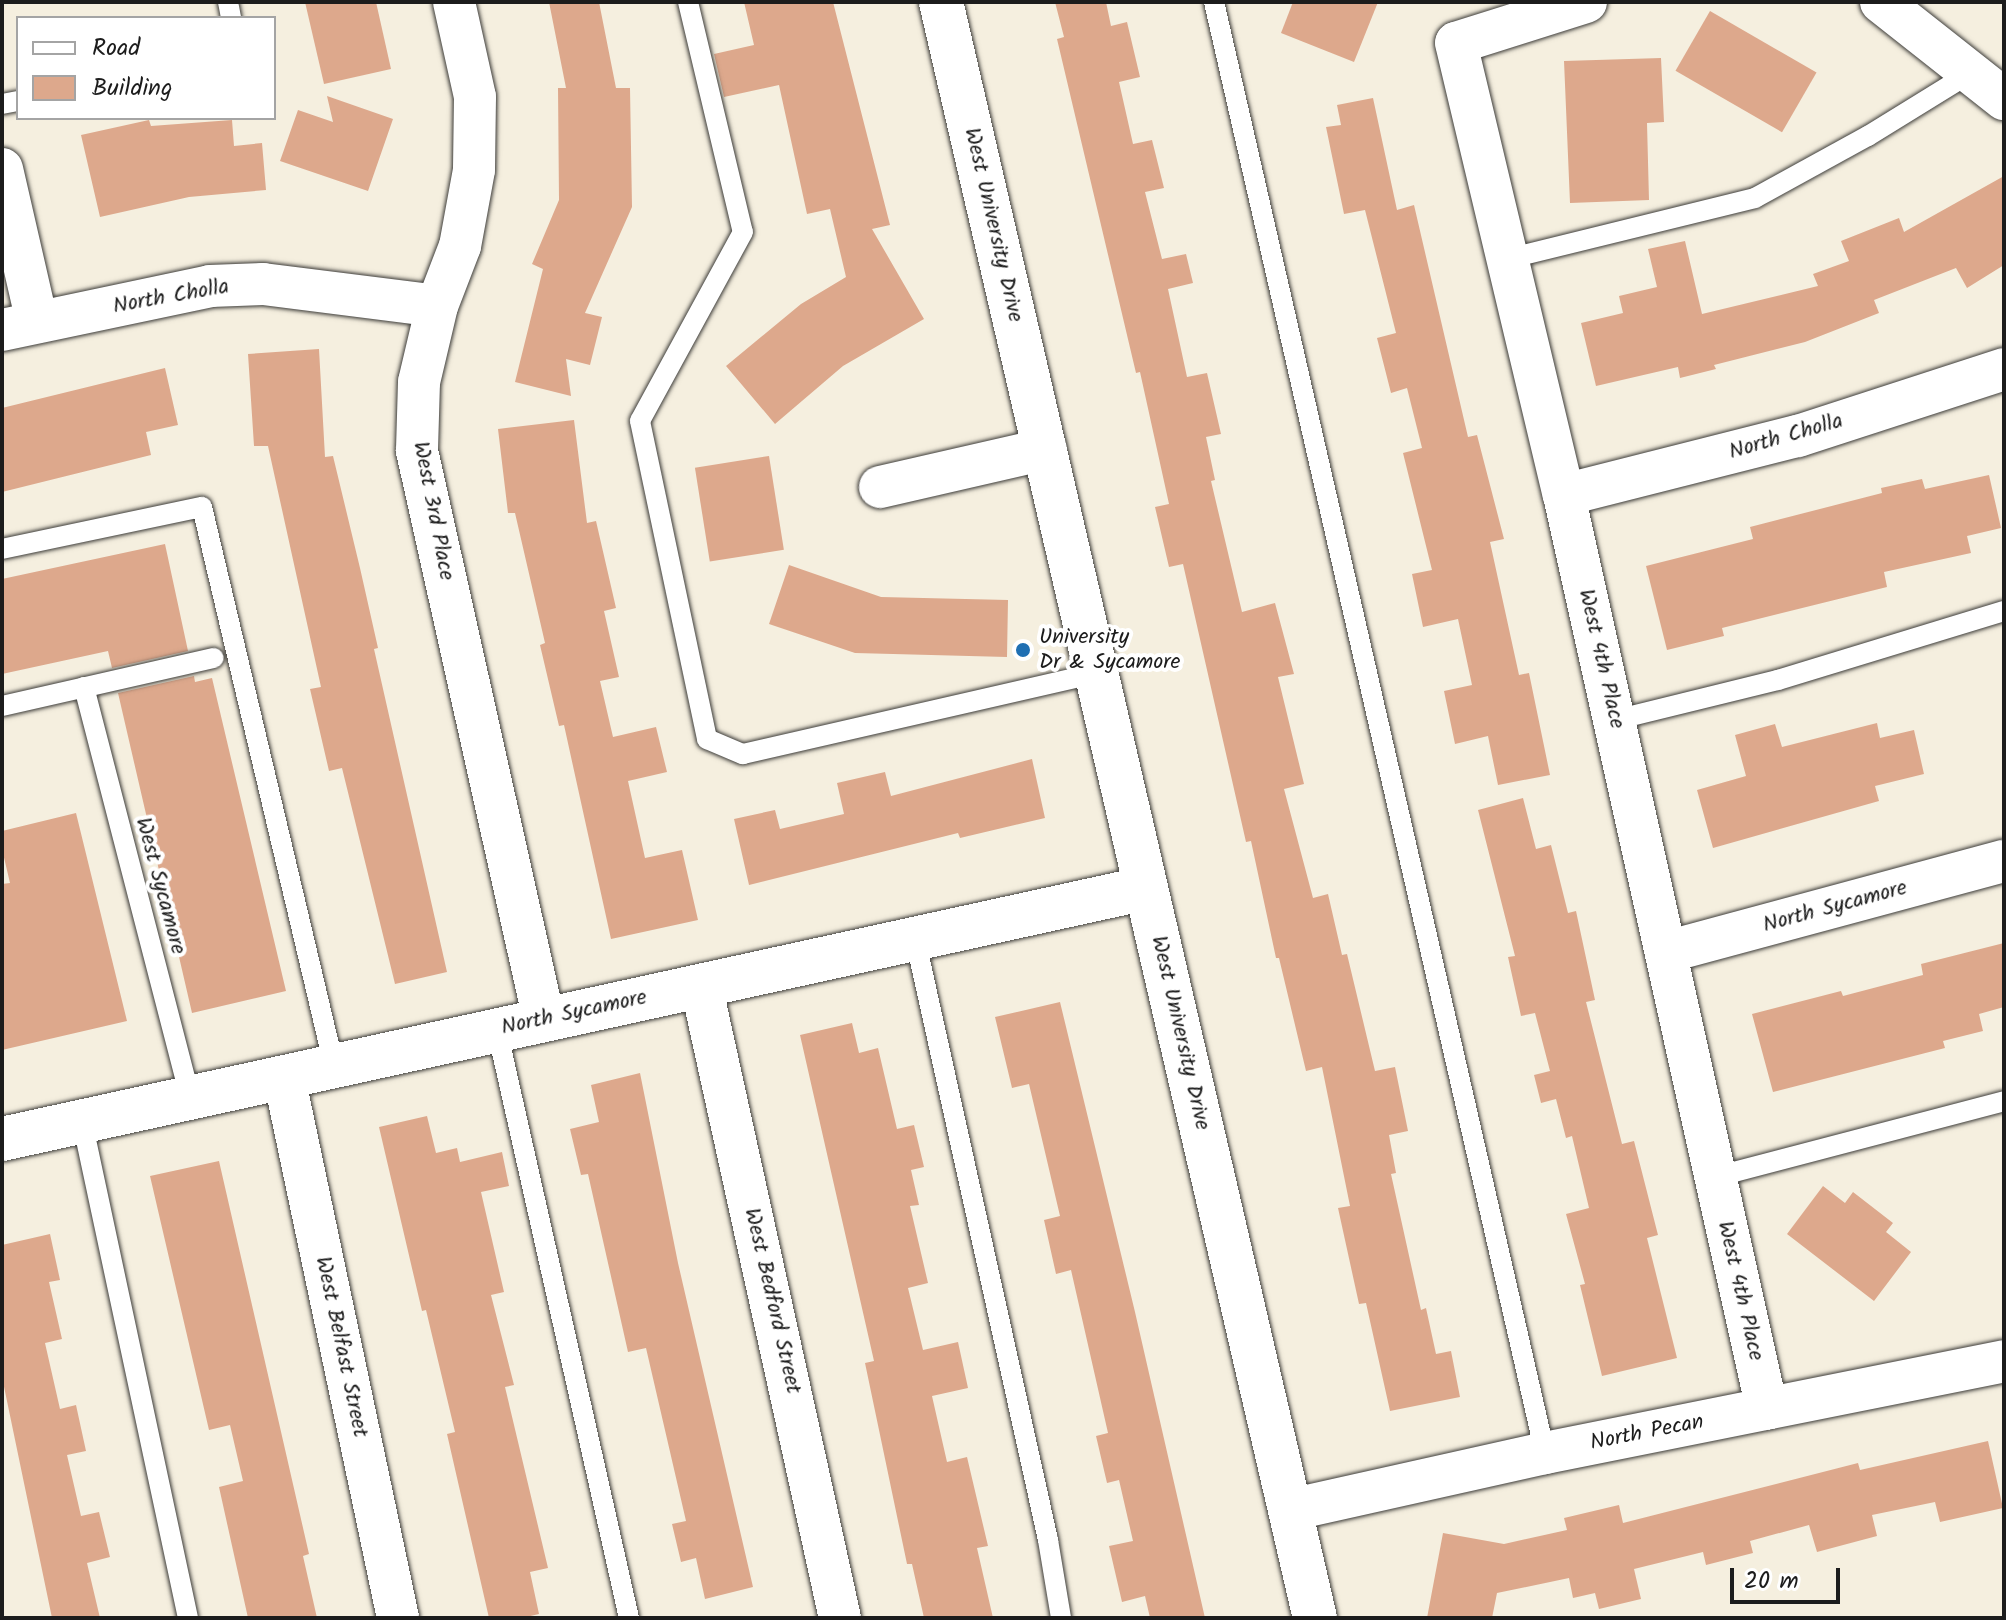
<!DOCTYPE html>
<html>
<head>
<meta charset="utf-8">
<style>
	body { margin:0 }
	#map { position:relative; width:2006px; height:1620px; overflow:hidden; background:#f5efdf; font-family:Kalam,sans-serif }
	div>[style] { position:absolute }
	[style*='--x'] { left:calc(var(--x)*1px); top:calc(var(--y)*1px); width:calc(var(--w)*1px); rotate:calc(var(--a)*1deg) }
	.building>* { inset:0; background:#dda88c; transform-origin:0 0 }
	.roads { filter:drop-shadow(0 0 2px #3d3c39) drop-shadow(0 0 2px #3d3c39) }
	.lane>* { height:20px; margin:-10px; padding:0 10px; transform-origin:10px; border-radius:10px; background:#fff }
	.street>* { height:42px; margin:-21px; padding:0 21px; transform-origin:21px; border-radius:21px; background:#fff }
	.secondary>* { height:44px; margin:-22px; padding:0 22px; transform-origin:22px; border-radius:22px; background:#fff }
	.dots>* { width:22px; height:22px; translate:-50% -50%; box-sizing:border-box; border:4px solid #fff; border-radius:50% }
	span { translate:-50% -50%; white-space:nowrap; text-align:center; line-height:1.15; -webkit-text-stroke:8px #fff; paint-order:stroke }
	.street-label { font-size:22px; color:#1c1c1c }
	.poi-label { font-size:22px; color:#1c1c1c }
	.left { translate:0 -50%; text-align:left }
	.frame { position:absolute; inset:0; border:4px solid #1c1c1c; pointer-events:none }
	.legend { position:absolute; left:16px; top:16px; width:260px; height:104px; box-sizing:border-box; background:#fff; border:2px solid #a4a4a4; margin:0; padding:10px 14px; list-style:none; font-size:24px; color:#1c1c1c }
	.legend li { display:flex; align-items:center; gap:16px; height:40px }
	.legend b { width:40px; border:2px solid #a4a4a4 }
	.scale { position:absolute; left:1730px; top:1568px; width:110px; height:36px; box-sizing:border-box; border:4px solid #1c1c1c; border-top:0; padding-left:10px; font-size:24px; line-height:28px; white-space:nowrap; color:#1c1c1c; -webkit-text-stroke:6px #fff; paint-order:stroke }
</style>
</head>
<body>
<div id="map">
	<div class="building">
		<div style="clip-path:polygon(305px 2px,376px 2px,391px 69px,324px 84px)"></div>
		<div style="clip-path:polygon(549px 2px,599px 2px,616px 88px,630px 88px,632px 207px,585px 313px,602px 317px,590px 365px,566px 359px,571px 396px,515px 382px,543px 269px,532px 264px,559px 200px,558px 88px,566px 88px)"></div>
		<div style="clip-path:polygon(744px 2px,833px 2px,890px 225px,872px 229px,924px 319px,843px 366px,775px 424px,726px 366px,801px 304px,846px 277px,830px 209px,807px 214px,779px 85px,724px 97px,714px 54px,754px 45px)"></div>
		<div style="clip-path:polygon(1055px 2px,1106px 2px,1111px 26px,1127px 22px,1140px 77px,1119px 82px,1133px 144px,1152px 140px,1164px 188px,1145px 192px,1162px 259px,1186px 254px,1193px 283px,1168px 289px,1187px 377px,1207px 373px,1221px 434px,1206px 437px,1215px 480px,1211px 481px,1242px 612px,1275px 603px,1294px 674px,1278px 677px,1304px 784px,1284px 789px,1313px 898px,1328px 894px,1342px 955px,1347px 954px,1375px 1071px,1395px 1067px,1408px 1131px,1389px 1135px,1396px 1173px,1391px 1174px,1421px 1310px,1426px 1308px,1436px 1354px,1451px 1351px,1460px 1397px,1390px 1411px,1366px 1303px,1359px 1304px,1338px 1208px,1350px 1206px,1322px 1067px,1306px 1071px,1279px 958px,1276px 958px,1251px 841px,1246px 842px,1183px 564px,1169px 567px,1155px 507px,1169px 504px,1140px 372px,1136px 373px,1057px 39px,1064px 37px)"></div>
		<div style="clip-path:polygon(1293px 2px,1378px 2px,1354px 62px,1281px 33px)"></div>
		<div style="left:1710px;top:11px;width:123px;height:69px;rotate:30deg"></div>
		<div style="clip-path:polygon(1661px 58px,1664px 122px,1647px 123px,1649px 200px,1570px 203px,1564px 61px)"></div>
		<div style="clip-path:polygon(327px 96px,393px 119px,368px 191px,280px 161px,298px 110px,333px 122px)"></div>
		<div style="clip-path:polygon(1373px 98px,1397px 210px,1414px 205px,1468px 437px,1477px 435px,1504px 539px,1490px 542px,1519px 675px,1529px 673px,1550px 775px,1498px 785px,1488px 736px,1455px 744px,1444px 691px,1472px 685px,1458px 619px,1423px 627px,1412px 574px,1432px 570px,1403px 453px,1422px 448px,1407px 388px,1391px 393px,1377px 338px,1396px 333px,1365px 210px,1344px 214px,1326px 127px,1341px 125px,1337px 105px)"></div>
		<div style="clip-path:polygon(149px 120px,151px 126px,232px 120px,234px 146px,262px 143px,266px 190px,189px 197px,100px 217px,81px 135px)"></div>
		<div style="clip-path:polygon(2004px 176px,2004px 265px,1967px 288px,1956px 268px,1874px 300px,1879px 313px,1805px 342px,1714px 365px,1716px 369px,1680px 378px,1678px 367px,1596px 386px,1581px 323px,1623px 313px,1619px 296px,1657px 287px,1648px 249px,1685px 241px,1702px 314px,1818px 286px,1813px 274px,1849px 261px,1841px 241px,1899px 218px,1904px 232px)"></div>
		<div style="clip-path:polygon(319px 349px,325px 457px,333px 456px,360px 568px,378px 648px,374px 649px,447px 972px,395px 984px,342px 768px,329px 771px,310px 689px,321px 687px,268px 446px,254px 446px,248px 354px)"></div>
		<div style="clip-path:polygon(165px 368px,178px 425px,146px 432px,151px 455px,2px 492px,2px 408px)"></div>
		<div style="clip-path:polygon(574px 420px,587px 523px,596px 521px,616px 608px,604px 611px,619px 677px,600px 681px,613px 737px,656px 727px,667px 772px,628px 781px,645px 858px,682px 850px,698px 920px,611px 939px,564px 725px,559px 726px,540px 645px,545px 643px,515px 513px,508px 513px,498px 429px)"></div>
		<div style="left:769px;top:456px;width:95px;height:75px;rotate:81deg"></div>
		<div style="clip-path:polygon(1989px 475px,2001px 528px,1967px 536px,1971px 553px,1884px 572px,1887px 587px,1722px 628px,1724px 636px,1667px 650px,1646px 566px,1753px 539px,1750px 527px,1882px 493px,1881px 488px,1922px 479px,1925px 489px)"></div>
		<div style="clip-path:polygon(165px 544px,188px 651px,112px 668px,108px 651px,2px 674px,2px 579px)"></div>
		<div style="clip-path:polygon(789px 565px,881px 597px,1008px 600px,1007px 657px,855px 653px,769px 624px)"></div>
		<div style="clip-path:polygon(194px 676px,195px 682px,212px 678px,286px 991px,192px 1013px,118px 693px)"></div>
		<div style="clip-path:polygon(1877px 723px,1880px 738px,1914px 730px,1924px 774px,1875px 786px,1879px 801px,1713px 848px,1697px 790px,1746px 776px,1735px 735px,1775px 724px,1782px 747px)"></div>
		<div style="clip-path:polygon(1032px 759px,1045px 818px,960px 838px,958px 833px,749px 885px,734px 819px,775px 810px,780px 829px,844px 814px,837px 783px,885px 772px,891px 796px)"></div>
		<div style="clip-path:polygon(1523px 798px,1536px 849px,1551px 845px,1568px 913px,1576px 911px,1595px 1000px,1586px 1002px,1622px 1144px,1634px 1141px,1658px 1235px,1647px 1238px,1677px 1358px,1602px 1376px,1580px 1285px,1585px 1284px,1566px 1214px,1589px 1208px,1572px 1136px,1566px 1138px,1556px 1099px,1541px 1103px,1534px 1075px,1550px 1071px,1535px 1013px,1521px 1016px,1508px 957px,1515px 956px,1478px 810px)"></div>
		<div style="clip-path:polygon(76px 813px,127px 1021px,2px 1050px,2px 884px,10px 883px,2px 849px,2px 831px)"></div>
		<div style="clip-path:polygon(2004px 943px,2004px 1007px,1979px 1014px,1983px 1031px,1943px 1041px,1945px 1048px,1773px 1092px,1752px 1014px,1841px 991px,1843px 996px,1923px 975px,1921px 964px)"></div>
		<div style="clip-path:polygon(1060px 1002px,1135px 1312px,1205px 1618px,1150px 1618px,1145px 1596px,1122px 1602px,1109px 1546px,1133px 1541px,1119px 1480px,1107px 1483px,1096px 1436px,1108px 1433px,1071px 1270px,1056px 1274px,1044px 1220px,1060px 1216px,1029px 1084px,1012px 1088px,995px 1017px)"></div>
		<div style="clip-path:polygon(852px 1023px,859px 1053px,878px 1048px,897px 1129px,914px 1125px,924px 1167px,911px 1170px,919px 1205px,910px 1206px,928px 1283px,908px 1288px,923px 1350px,958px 1342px,968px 1388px,932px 1396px,947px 1462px,967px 1457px,988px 1546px,977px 1548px,993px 1618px,924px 1618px,912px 1564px,907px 1564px,865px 1363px,874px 1361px,800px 1035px)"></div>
		<div style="clip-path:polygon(640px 1073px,678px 1263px,753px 1587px,705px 1599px,696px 1558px,681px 1562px,672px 1524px,686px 1521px,646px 1348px,628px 1352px,588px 1174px,581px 1175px,570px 1129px,599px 1122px,591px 1085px)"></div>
		<div style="clip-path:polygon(427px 1116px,436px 1153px,457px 1148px,460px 1162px,502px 1152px,509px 1186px,481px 1192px,504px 1292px,491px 1295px,514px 1385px,505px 1387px,548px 1568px,530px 1572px,539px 1614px,522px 1618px,489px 1618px,447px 1434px,455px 1432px,426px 1310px,422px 1311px,379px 1127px)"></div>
		<div style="clip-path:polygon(219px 1161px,309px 1554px,303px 1556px,317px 1618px,248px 1618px,219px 1487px,243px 1481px,230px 1425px,209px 1430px,150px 1176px)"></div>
		<div style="clip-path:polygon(1823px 1186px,1845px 1203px,1853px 1192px,1893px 1223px,1886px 1232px,1911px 1252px,1874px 1301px,1787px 1234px)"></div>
		<div style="clip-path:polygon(50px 1234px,60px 1280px,49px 1282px,62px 1339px,45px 1343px,60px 1409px,76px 1405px,86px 1451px,67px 1455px,81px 1516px,99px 1512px,110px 1557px,87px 1563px,100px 1618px,52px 1618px,2px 1377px,2px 1245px)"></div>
		<div style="clip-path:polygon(1988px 1441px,2003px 1508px,1940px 1522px,1935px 1502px,1872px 1515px,1877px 1536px,1817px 1552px,1809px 1525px,1750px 1541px,1753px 1553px,1706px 1565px,1703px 1552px,1634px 1569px,1641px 1599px,1599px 1609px,1595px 1593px,1573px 1598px,1569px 1578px,1497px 1593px,1492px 1618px,1427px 1618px,1443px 1533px,1504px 1544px,1567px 1530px,1564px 1518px,1619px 1505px,1623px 1523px,1858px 1463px,1860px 1470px)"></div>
	</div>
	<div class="roads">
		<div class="lane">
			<div style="--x:228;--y:2;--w:16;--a:79"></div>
			<div style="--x:688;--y:2;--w:236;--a:76.6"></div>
			<div style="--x:743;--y:232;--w:215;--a:118.6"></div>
			<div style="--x:640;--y:421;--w:325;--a:78.1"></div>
			<div style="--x:707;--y:739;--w:39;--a:23"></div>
			<div style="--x:743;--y:754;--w:363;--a:-12.9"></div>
			<div style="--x:1214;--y:2;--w:1488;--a:77.15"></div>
			<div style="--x:2;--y:104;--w:16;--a:-11"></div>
			<div style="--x:1507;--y:259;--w:255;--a:-13.8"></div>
			<div style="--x:1755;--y:198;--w:129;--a:-28.8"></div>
			<div style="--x:1868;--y:136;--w:120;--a:-31.7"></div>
			<div style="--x:2;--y:549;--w:204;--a:-11.9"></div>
			<div style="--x:202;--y:507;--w:574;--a:76.71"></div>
			<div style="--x:84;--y:687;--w:423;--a:75.5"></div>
			<div style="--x:2;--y:706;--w:217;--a:-12.8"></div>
			<div style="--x:1615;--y:720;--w:168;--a:-13.8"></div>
			<div style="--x:1778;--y:680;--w:236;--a:-17"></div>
			<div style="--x:915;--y:938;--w:617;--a:77.54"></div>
			<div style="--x:1048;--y:1540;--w:79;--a:80.5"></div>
			<div style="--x:497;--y:1030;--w:603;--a:77.35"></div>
			<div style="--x:82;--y:1121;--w:508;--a:77.96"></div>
			<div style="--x:1715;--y:1177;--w:299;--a:-14.7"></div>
		</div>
		<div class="street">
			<div style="--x:454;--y:2;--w:97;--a:77.5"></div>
			<div style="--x:475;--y:97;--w:73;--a:90.8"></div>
			<div style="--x:474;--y:170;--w:77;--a:100.4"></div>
			<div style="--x:460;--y:246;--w:64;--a:111"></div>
			<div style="--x:437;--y:306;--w:78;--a:103.3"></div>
			<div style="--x:419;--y:382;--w:69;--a:91.7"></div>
			<div style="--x:417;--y:451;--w:583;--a:77.42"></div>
			<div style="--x:1586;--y:2;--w:136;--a:162.5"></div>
			<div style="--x:1456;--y:43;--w:465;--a:76.6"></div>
			<div style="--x:1564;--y:495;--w:936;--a:77.48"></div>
			<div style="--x:1881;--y:2;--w:157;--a:38.3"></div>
			<div style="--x:2;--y:169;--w:157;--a:77.1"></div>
			<div style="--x:2;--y:330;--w:213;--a:-11.9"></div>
			<div style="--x:210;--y:286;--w:53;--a:-2.2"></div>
			<div style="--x:263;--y:284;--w:175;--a:7.2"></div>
			<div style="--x:880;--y:487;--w:170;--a:-12.9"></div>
			<div style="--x:1564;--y:495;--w:241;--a:-14.2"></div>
			<div style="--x:1798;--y:436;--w:217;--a:-18"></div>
			<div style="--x:1666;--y:952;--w:350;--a:-15.1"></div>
			<div style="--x:701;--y:985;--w:648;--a:77.62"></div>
			<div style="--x:284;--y:1077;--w:553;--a:78.1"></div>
			<div style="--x:1290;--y:1510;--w:261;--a:-12.6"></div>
			<div style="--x:1545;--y:1453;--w:468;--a:-11.3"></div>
		</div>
		<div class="secondary">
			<div style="--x:941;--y:2;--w:1659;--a:76.97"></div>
			<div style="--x:2;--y:1139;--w:1171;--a:-12.37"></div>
		</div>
	</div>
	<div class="dots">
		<div style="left:1023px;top:650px;background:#1f6fb2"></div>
	</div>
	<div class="street-label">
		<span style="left:993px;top:225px;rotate:77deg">West University Drive</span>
		<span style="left:171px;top:297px;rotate:-10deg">North Cholla</span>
		<span style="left:1786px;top:437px;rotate:-16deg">North Cholla</span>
		<span style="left:433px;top:511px;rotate:79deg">West 3rd Place</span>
		<span style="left:1601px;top:659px;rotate:77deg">West 4th Place</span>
		<span style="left:160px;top:886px;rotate:75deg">West Sycamore</span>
		<span style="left:1835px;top:907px;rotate:-15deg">North Sycamore</span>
		<span style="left:574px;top:1013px;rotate:-12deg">North Sycamore</span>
		<span style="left:1180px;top:1033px;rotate:77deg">West University Drive</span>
		<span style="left:1740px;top:1291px;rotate:77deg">West 4th Place</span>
		<span style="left:772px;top:1301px;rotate:77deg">West Bedford Street</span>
		<span style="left:341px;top:1347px;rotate:78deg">West Belfast Street</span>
		<span style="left:1647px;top:1433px;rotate:-11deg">North Pecan</span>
	</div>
	<div class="poi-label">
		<span class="left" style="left:1039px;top:650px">University<br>Dr &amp; Sycamore</span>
	</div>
	<div class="frame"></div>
	<ul class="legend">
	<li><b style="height:10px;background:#fff"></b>Road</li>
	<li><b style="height:22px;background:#dda88c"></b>Building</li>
	</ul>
	<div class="scale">20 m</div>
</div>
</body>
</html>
